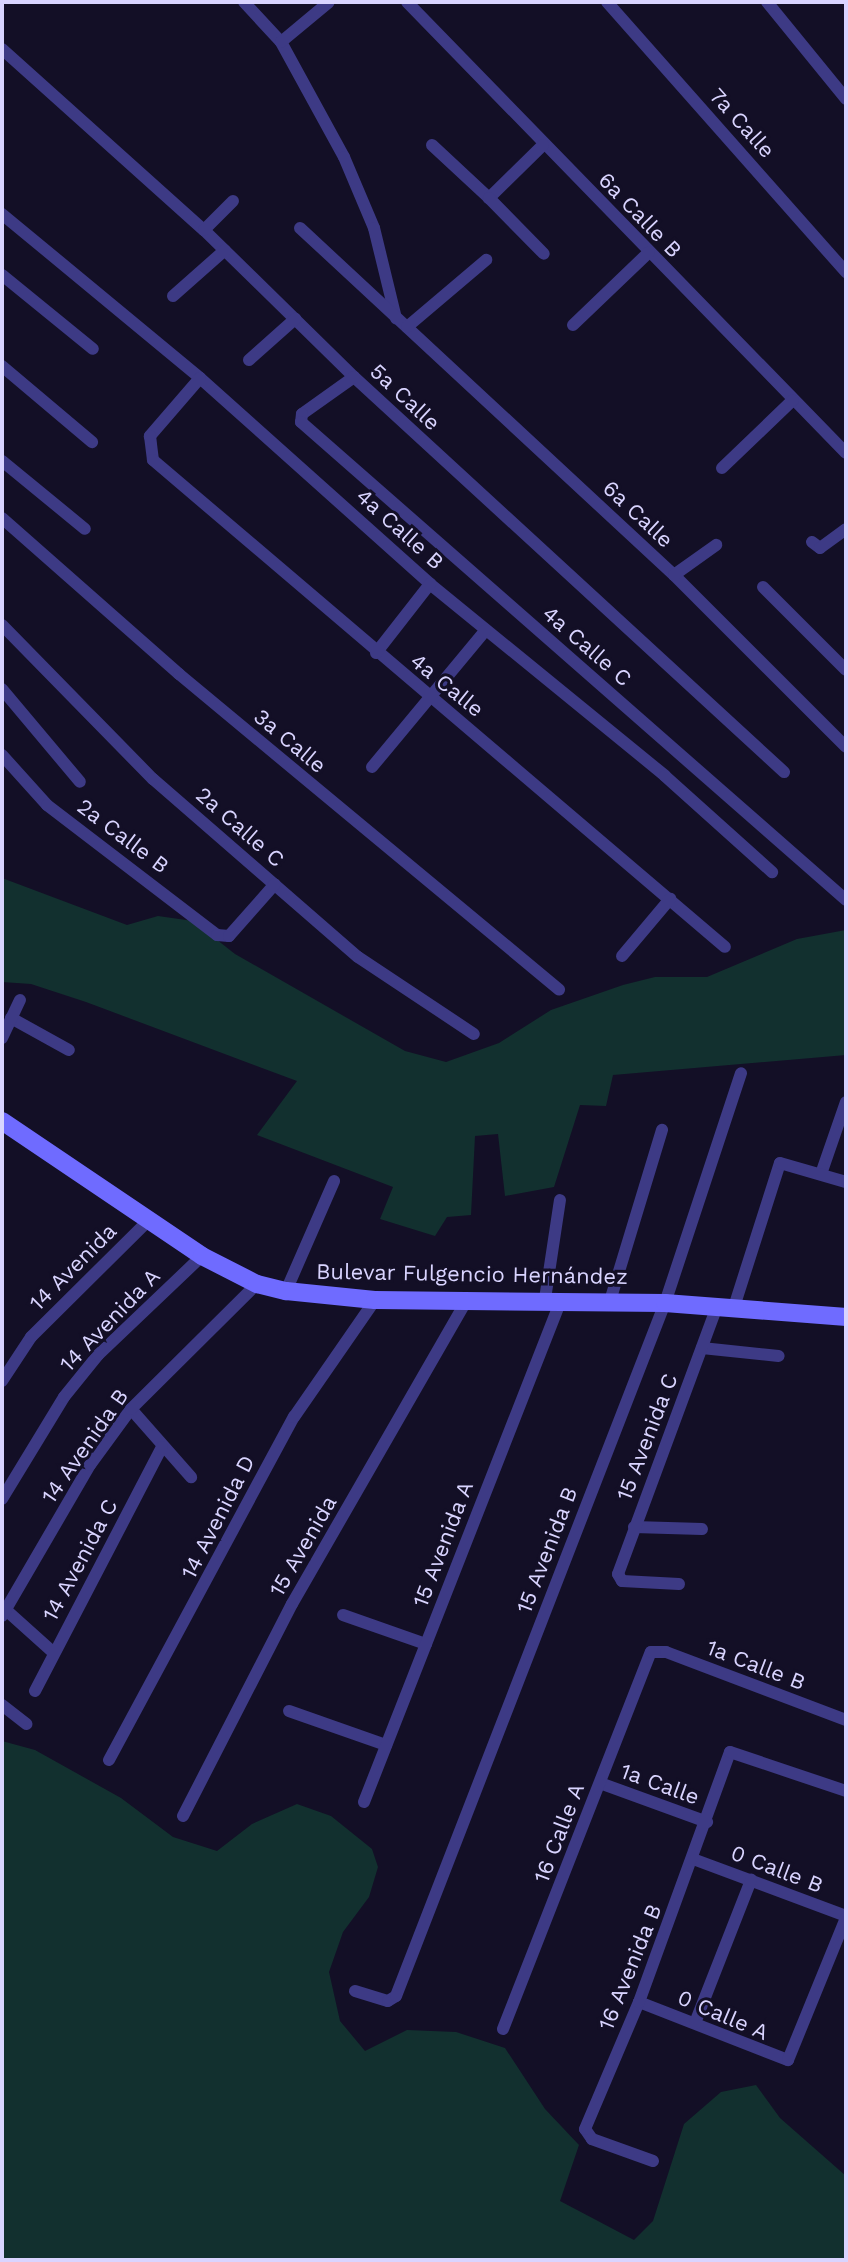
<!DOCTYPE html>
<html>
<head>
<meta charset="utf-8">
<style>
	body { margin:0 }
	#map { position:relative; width:848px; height:2262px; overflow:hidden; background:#130f26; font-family:"Work Sans",sans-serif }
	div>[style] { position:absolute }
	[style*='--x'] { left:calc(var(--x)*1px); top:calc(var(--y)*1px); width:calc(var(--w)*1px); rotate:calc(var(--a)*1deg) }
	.green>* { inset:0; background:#12302f }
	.street>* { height:12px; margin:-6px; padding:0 6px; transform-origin:6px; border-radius:6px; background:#3d3a85 }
	.secondary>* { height:18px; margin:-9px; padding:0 9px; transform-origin:9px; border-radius:9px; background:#6f6bff }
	span { translate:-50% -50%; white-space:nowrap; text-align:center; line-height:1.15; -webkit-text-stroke:6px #130f26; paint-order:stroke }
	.street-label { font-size:22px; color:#d9d4ff }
	.frame { position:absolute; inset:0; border:4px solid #d9d4ff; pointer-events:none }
</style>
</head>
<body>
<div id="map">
	<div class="green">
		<div style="clip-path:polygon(2px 878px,127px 925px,158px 916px,193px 921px,235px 954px,405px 1051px,446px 1062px,499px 1043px,551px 1010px,623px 985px,655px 977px,707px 977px,797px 939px,846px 930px,846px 1055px,613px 1075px,606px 1106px,580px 1105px,554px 1187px,505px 1196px,498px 1134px,475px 1136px,471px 1215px,447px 1217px,435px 1236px,380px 1219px,393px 1187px,257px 1135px,297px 1081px,86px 1002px,31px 984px,2px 982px)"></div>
		<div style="clip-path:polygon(2px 1741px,35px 1750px,121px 1798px,173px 1837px,217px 1851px,252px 1824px,297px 1804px,331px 1816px,372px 1849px,378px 1867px,369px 1897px,343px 1932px,329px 1972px,340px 2021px,365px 2051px,407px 2030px,456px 2032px,505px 2048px,545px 2109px,579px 2145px,560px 2201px,634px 2240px,653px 2221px,684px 2124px,721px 2092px,756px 2085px,780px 2118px,846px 2176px,846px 2260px,2px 2260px)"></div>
	</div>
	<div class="street">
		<div style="--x:244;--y:2;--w:54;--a:47.2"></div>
		<div style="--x:281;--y:42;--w:131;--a:61.3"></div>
		<div style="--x:344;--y:157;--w:77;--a:67.1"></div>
		<div style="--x:374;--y:228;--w:93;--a:76.3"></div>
		<div style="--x:407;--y:2;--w:629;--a:45.77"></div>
		<div style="--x:607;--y:2;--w:361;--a:48.5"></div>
		<div style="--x:767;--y:2;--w:125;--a:50.8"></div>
		<div style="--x:281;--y:42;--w:62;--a:-39.8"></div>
		<div style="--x:2;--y:49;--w:271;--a:41.9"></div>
		<div style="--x:204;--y:230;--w:210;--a:44.4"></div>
		<div style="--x:354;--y:377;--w:584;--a:42.57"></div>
		<div style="--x:432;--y:145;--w:78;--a:42.9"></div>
		<div style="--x:543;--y:145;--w:76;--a:135.5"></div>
		<div style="--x:489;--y:198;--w:78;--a:45.5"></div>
		<div style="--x:2;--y:214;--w:257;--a:39.6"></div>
		<div style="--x:200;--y:378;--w:309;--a:41.8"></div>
		<div style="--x:430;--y:584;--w:303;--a:39.2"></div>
		<div style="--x:665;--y:776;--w:144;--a:41.9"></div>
		<div style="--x:300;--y:228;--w:510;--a:42.86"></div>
		<div style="--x:674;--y:575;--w:243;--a:45"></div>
		<div style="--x:204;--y:230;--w:41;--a:-45"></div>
		<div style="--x:2;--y:275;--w:117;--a:39.1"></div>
		<div style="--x:173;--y:296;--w:69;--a:-41.5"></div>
		<div style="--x:573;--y:325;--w:105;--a:-43.8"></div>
		<div style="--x:407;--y:327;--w:104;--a:-40.3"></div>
		<div style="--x:249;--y:360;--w:62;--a:-41.7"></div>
		<div style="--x:2;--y:366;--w:118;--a:40.2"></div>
		<div style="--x:354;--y:377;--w:64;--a:144.6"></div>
		<div style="--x:302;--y:414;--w:8;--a:97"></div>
		<div style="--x:301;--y:422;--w:725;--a:41.25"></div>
		<div style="--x:200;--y:378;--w:77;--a:130.8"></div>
		<div style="--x:150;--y:436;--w:24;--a:83"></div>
		<div style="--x:153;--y:460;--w:751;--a:40.41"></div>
		<div style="--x:2;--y:461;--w:107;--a:39.3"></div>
		<div style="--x:722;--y:468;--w:98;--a:-43.8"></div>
		<div style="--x:2;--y:518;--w:236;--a:41.4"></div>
		<div style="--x:179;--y:674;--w:494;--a:39.7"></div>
		<div style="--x:812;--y:542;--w:10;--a:37"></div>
		<div style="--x:820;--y:548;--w:32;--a:-36"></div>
		<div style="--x:674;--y:575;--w:52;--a:-35.5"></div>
		<div style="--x:763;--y:587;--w:117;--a:45"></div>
		<div style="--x:2;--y:625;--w:216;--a:45.6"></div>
		<div style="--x:153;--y:779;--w:271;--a:41"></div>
		<div style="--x:358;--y:957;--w:139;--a:33.6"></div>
		<div style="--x:376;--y:653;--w:88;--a:-52"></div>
		<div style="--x:2;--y:689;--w:121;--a:50"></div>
		<div style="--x:2;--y:755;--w:67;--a:48"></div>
		<div style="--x:47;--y:805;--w:214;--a:37.4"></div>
		<div style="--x:217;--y:935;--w:12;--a:5"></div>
		<div style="--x:229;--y:936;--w:69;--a:-48.5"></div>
		<div style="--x:372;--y:767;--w:177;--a:-50.3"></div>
		<div style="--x:622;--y:956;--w:75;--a:-49.9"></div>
		<div style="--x:11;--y:1018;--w:66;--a:28.9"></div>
		<div style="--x:2;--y:1038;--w:42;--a:-64.7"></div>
		<div style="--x:821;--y:1174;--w:76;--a:-70.9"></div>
		<div style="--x:286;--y:1291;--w:120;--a:-66.4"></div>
		<div style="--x:545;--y:1299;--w:100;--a:-81.4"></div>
		<div style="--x:610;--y:1301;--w:179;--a:-73.1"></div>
		<div style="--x:734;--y:1307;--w:151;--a:-72.3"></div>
		<div style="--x:780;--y:1163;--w:69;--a:16.1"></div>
		<div style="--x:702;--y:1348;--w:77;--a:5.9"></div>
		<div style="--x:2;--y:1381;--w:53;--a:-56.6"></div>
		<div style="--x:31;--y:1337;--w:163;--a:-44.8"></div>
		<div style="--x:131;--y:1409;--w:91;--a:48.6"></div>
		<div style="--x:2;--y:1499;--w:119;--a:-58.7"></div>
		<div style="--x:64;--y:1397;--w:54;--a:-51"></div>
		<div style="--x:98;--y:1355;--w:144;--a:-43.6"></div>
		<div style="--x:634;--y:1527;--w:68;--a:1.7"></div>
		<div style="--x:679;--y:1584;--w:57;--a:-177"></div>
		<div style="--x:622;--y:1581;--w:8;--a:-120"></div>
		<div style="--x:618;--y:1574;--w:286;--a:-69.7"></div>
		<div style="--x:6;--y:1610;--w:64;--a:41.9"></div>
		<div style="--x:343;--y:1615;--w:88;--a:19.3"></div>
		<div style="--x:2;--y:1616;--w:175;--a:-59.8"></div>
		<div style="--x:90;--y:1465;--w:69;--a:-53.8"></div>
		<div style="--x:131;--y:1409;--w:177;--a:-44.8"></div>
		<div style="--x:35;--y:1691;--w:275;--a:-62.5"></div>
		<div style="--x:2;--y:1705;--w:31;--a:38"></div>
		<div style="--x:289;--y:1711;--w:103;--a:19.3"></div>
		<div style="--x:109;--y:1760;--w:390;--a:-61.7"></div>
		<div style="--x:294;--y:1417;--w:142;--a:-55.3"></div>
		<div style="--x:600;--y:1783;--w:114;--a:20"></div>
		<div style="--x:364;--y:1802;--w:539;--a:-68.57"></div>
		<div style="--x:183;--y:1816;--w:238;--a:-62.8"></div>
		<div style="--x:292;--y:1604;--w:351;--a:-60.1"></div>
		<div style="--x:693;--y:1859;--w:163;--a:20.4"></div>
		<div style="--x:355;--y:1991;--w:34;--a:17"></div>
		<div style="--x:388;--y:2001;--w:9;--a:-32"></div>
		<div style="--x:396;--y:1996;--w:743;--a:-68.79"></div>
		<div style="--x:665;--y:1303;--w:242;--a:-71.7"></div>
		<div style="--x:639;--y:2002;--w:160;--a:21.3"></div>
		<div style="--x:788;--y:2060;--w:153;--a:-67.8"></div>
		<div style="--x:695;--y:2023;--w:154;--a:-68.6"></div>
		<div style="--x:503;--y:2029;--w:405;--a:-68.6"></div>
		<div style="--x:651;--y:1652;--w:15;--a:0"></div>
		<div style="--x:666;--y:1652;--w:192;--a:20.7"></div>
		<div style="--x:653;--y:2161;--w:65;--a:-160.2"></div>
		<div style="--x:592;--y:2139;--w:12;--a:-125"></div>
		<div style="--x:585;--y:2129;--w:138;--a:-67"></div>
		<div style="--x:639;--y:2002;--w:266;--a:-70"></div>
		<div style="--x:730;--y:1752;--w:122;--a:18.6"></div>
	</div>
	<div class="secondary">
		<div style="--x:2;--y:1121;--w:241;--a:34"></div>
		<div style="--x:202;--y:1256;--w:62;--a:27"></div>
		<div style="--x:257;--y:1284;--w:30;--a:14"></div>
		<div style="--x:286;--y:1291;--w:89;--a:5.8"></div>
		<div style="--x:375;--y:1300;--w:290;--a:0.6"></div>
		<div style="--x:665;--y:1303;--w:182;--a:4.4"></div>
	</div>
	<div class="street-label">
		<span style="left:742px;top:123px;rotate:48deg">7a Calle</span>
		<span style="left:640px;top:215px;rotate:46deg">6a Calle B</span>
		<span style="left:405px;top:397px;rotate:43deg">5a Calle</span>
		<span style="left:638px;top:514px;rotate:43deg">6a Calle</span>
		<span style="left:400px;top:529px;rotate:42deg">4a Calle B</span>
		<span style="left:587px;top:646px;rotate:41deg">4a Calle C</span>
		<span style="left:447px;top:685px;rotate:39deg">4a Calle</span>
		<span style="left:290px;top:741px;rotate:40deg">3a Calle</span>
		<span style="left:240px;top:827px;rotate:41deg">2a Calle C</span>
		<span style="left:123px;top:836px;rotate:37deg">2a Calle B</span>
		<span style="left:73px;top:1267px;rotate:-45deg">14 Avenida</span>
		<span style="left:472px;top:1274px;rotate:1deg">Bulevar Fulgencio Hernández</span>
		<span style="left:110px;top:1320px;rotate:-46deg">14 Avenida A</span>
		<span style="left:647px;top:1437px;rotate:-69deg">15 Avenida C</span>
		<span style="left:85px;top:1446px;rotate:-55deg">14 Avenida B</span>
		<span style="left:218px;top:1517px;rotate:-63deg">14 Avenida D</span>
		<span style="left:443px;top:1544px;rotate:-69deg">15 Avenida A</span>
		<span style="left:303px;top:1546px;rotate:-60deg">15 Avenida</span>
		<span style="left:547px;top:1550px;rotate:-69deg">15 Avenida B</span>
		<span style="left:80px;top:1560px;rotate:-62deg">14 Avenida C</span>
		<span style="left:756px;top:1665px;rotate:21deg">1a Calle B</span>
		<span style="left:660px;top:1784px;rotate:20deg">1a Calle</span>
		<span style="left:559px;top:1833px;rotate:-69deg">16 Calle A</span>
		<span style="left:777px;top:1869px;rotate:21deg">0 Calle B</span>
		<span style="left:630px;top:1967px;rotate:-68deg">16 Avenida B</span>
		<span style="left:723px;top:2015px;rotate:23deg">0 Calle A</span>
	</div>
	<div class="frame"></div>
</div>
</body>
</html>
